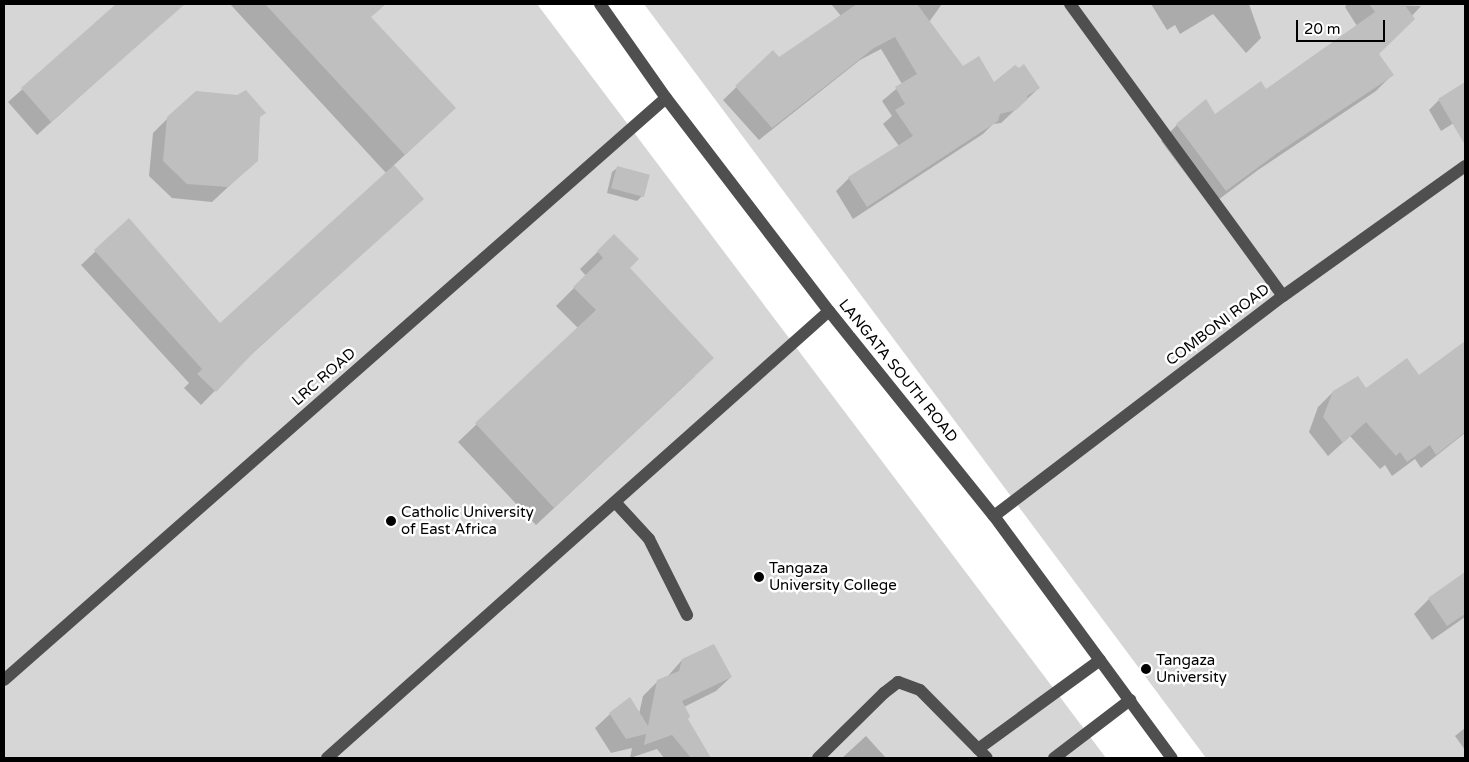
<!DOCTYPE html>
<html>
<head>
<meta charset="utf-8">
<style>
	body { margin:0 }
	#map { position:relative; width:1469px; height:762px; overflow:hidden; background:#fff; font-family:"Varela Round",sans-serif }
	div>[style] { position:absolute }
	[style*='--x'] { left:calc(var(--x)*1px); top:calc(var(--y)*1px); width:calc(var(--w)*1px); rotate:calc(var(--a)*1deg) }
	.green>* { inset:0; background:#d6d6d6 }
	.shadow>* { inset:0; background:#0003 }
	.building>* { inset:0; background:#bfbfbf; transform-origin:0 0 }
	.minor>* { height:12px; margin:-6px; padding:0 6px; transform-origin:6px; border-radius:6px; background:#4f4f4f }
	.dots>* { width:14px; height:14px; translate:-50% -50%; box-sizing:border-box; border:2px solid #fff; border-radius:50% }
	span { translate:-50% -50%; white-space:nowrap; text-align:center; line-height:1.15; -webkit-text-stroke:5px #fff; paint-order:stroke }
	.street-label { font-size:15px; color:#000 }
	.poi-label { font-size:15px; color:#000 }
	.left { translate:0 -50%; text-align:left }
	.frame { position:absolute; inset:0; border:5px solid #000; pointer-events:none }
	.scale { position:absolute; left:1296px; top:20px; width:89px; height:22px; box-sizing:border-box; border:2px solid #000; border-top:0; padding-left:6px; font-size:15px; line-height:18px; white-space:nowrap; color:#000; -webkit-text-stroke:4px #fff; paint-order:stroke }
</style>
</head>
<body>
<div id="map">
	<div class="green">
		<div style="clip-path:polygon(4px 4px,537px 4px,1106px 758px,4px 758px)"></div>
		<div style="clip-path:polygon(644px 4px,1465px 4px,1465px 758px,1206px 758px)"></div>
	</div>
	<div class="shadow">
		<div style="clip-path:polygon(118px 4px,183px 4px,37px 135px,8px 102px)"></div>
		<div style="clip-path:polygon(230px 4px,376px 4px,380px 8px,370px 17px,436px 126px,393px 166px,423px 199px,244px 361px,201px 405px,184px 388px,189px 383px,81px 265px,129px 220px,220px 324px,387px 174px)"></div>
		<div style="clip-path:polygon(831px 4px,942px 4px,929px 22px,963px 67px,993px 83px,1039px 88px,1001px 123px,993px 124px,983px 134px,853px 219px,836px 191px,849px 178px,899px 146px,883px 124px,892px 116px,882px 101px,902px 84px,881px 49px,860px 60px,759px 140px,723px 100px,773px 52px,778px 59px,841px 16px)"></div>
		<div style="clip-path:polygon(1151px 4px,1249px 4px,1261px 38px,1246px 53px,1213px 14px,1180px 34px,1175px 25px,1167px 30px)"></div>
		<div style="clip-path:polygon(1347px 4px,1421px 6px,1377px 54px,1392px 75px,1376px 91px,1258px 170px,1210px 206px,1161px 141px,1177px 125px,1215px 116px,1266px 90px,1357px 26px,1345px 7px)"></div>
		<div style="clip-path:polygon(1465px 84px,1465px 116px,1441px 131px,1429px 110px,1439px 100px)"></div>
		<div style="clip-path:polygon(237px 96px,259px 117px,257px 160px,212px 202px,172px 198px,149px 176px,153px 133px,168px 118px)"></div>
		<div style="clip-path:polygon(617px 168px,642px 196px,637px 201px,607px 193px,612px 172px)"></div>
		<div style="clip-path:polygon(614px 236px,628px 268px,695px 376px,536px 525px,458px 442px,578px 328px,556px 306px,586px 276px,580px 269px)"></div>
		<div style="clip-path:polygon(1460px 347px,1465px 357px,1465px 433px,1421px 468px,1415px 459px,1392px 476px,1385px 465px,1380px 469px,1350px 436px,1328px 456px,1309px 432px,1318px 407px,1333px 392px,1366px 390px,1419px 377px)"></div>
		<div style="clip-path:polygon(1465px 574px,1465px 617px,1432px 640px,1414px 614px,1429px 599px)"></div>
		<div style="clip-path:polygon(682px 660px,731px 677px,716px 691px,684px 707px,686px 718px,709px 758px,664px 758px,657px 749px,630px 758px,632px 748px,611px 753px,595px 728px,610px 714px,639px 714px,643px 696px,658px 681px,667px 677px)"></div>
		<div style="clip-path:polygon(1465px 728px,1465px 750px,1455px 736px)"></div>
		<div style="clip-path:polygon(866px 736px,886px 758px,842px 758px)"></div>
	</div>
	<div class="building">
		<div style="clip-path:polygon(116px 4px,185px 4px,51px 122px,21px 88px)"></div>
		<div style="clip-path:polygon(265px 4px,386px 4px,371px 17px,456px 108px,405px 155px)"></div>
		<div style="clip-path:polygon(857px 4px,917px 4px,963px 66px,979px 56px,994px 82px,1015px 65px,1019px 68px,1024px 64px,1040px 88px,1027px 96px,1028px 99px,1016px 110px,1000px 114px,998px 121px,867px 207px,848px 177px,913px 136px,895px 110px,905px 104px,895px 87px,917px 74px,895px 37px,874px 48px,772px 128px,735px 86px,773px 50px,779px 57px)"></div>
		<div style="clip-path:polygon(1369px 4px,1404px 4px,1415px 19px,1379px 54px,1394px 75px,1276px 154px,1226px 191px,1176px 124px,1206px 99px,1215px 114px,1261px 81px,1266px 89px,1375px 12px)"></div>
		<div style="clip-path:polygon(1465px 82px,1465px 145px,1438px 99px)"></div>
		<div style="clip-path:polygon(246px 90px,266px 113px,260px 117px,258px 161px,228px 187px,187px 184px,163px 161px,167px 117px,196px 91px,237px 95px)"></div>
		<div style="clip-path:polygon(394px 165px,424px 199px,256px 350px,216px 392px,197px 374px,202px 369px,94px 250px,129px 218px,220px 323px)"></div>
		<div style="left:617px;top:166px;width:34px;height:23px;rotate:15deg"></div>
		<div style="clip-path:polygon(614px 234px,639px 259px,630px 268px,714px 358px,554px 508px,475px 423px,596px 310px,573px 287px,603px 258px,597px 251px)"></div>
		<div style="clip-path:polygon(1465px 341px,1465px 432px,1436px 455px,1430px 445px,1407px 462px,1400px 452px,1396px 456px,1366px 422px,1343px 443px,1323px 417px,1333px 391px,1358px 376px,1366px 388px,1407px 358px,1419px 375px)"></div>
		<div style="clip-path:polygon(1465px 572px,1465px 614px,1447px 626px,1428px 598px)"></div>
		<div style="clip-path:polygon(714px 644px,732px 677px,682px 701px,690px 716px,688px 719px,711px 758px,691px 758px,672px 735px,644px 745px,646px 734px,626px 739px,609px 713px,630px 697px,648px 726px,657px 680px,679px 671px,682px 659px)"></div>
	</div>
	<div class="minor">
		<div style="--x:600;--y:4;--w:115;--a:54.9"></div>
		<div style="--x:666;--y:98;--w:268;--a:52.6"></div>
		<div style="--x:829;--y:311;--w:263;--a:51.2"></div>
		<div style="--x:994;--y:516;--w:300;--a:53.7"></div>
		<div style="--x:1070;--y:4;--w:361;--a:53.9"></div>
		<div style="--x:615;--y:502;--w:50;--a:47.4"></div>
		<div style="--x:649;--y:539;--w:85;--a:63.4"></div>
		<div style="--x:994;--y:516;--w:363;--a:-37.3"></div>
		<div style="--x:1283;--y:296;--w:224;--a:-35.5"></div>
		<div style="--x:4;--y:680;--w:881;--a:-41.32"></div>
		<div style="--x:978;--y:749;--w:151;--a:-36.1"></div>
		<div style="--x:327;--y:758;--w:672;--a:-41.68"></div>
		<div style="--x:818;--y:758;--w:93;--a:-44.6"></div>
		<div style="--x:884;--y:693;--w:18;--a:-38"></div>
		<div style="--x:898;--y:682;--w:23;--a:20"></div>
		<div style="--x:920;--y:690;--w:95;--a:45.4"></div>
		<div style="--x:1054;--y:758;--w:96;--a:-37.3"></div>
	</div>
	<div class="dots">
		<div style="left:391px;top:521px;background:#000"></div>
		<div style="left:759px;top:577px;background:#000"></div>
		<div style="left:1146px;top:669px;background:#000"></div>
	</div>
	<div class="street-label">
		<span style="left:1218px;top:325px;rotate:-37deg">COMBONI ROAD</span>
		<span style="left:898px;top:371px;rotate:51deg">LANGATA SOUTH ROAD</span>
		<span style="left:324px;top:377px;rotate:-41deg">LRC ROAD</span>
	</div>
	<div class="poi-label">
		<span class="left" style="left:401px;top:521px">Catholic University<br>of East Africa</span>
		<span class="left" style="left:769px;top:577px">Tangaza<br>University College</span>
		<span class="left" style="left:1156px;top:669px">Tangaza<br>University</span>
	</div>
	<div class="frame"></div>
	<div class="scale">20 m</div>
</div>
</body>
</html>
